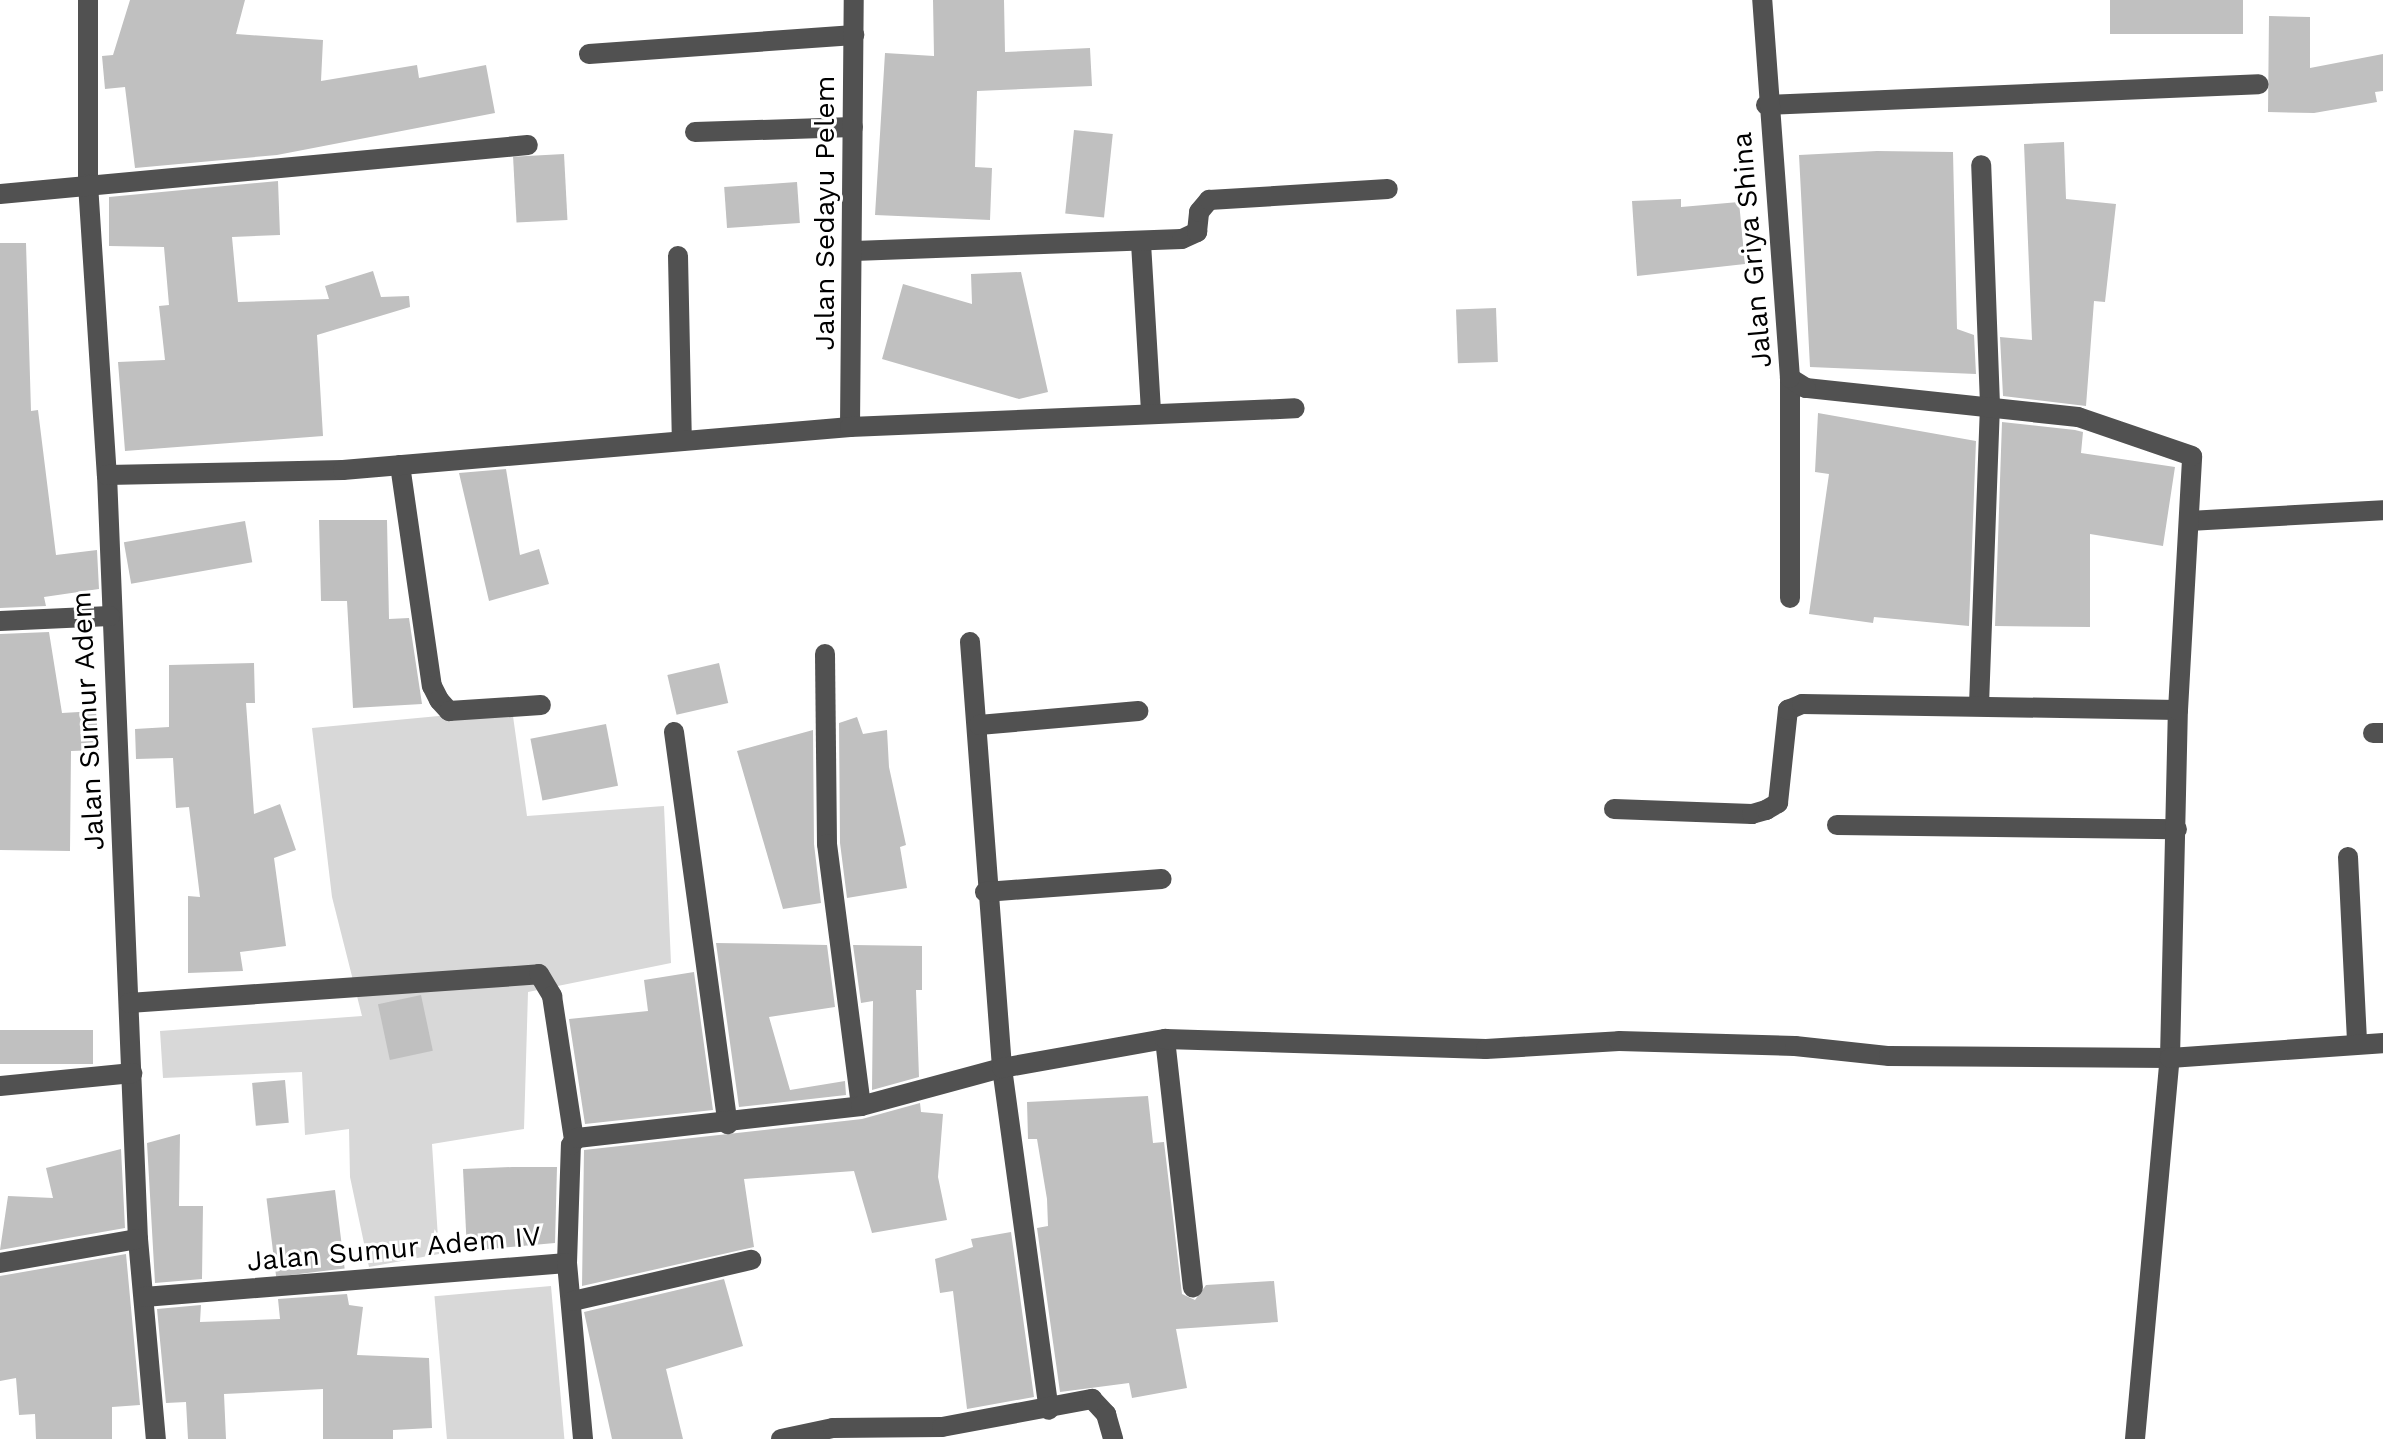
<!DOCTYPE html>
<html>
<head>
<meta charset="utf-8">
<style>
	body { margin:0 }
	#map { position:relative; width:2383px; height:1439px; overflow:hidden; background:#fff; font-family:"Work Sans",sans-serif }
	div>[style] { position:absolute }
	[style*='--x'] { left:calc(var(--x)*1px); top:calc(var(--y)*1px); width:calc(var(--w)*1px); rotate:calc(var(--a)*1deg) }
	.green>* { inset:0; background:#d8d8d8; transform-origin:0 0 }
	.building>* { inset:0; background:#c0c0c0; transform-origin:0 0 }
	.minor>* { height:20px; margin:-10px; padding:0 10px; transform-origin:10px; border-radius:10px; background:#515151 }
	span { translate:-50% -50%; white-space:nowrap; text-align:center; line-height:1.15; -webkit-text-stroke:6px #fff; paint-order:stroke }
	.street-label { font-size:28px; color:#000 }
</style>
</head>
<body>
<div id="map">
	<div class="green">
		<div style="clip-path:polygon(512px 709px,527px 816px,664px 806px,671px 963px,528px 992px,524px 1129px,432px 1144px,439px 1254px,369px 1267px,350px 1177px,349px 1129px,305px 1135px,302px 1072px,163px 1078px,160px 1031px,362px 1016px,332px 897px,312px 728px)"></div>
		<div style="left:551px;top:1286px;width:154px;height:117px;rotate:85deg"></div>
	</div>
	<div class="building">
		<div style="clip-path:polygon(130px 0,245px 0,236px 34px,323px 40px,321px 81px,417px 65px,419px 78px,486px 65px,495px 113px,277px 155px,135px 168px,125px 87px,105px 89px,102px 56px,113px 55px)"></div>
		<div style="clip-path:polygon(933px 0,1004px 0,1005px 52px,1090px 48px,1092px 86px,977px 91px,975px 167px,992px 168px,990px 220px,875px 215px,885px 53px,934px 56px)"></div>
		<div style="left:2110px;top:0;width:133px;height:34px"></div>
		<div style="clip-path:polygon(2269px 16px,2310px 17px,2310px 68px,2383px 54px,2383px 91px,2375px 92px,2377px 102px,2314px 113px,2268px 112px)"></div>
		<div style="left:1074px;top:130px;width:39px;height:84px;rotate:6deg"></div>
		<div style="clip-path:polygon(2064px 142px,2066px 199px,2116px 204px,2105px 302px,2094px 301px,2086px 406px,2003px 396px,2000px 337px,2032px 340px,2024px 144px)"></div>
		<div style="clip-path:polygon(1877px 151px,1953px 152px,1957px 329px,1974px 335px,1976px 374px,1810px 367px,1799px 155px)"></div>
		<div style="left:564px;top:154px;width:66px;height:51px;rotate:87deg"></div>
		<div style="clip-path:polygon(278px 181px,280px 235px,232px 237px,238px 302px,329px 299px,325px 286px,373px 271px,381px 297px,409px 296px,410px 307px,317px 335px,323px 436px,125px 451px,118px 362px,165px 360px,159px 306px,169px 305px,164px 247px,109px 246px,109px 197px)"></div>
		<div style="left:797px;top:182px;width:41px;height:73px;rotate:86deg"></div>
		<div style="clip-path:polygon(1681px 199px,1681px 207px,1739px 202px,1745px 264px,1637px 276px,1632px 201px)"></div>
		<div style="clip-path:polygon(0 243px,26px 243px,31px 411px,38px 410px,56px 555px,97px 550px,99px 589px,44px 597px,46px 606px,0 608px)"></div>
		<div style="clip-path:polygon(1021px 272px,1048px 392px,1019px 399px,882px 359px,903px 284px,972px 304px,971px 274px)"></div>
		<div style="left:1496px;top:308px;width:54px;height:40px;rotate:88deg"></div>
		<div style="clip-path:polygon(1818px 413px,1976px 441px,1969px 626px,1874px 617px,1873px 623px,1809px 614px,1829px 474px,1815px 472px)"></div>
		<div style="clip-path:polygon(2002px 422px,2075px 430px,2083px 432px,2081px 453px,2175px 467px,2163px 546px,2090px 534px,2090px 627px,1995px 626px)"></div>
		<div style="clip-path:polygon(506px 469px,520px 555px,539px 549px,549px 584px,489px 601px,459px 473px)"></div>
		<div style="clip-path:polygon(319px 520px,387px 520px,389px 619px,409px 618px,422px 704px,353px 708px,347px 601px,321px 601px)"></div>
		<div style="left:245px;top:521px;width:42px;height:123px;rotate:80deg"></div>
		<div style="clip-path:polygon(49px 632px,62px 713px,96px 711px,99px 750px,71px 751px,70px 851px,0 850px,0 634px)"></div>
		<div style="clip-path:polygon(254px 663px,255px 703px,246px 703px,254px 814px,280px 804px,296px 850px,274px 858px,286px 946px,240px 952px,243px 971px,188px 973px,188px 896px,200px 897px,189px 807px,176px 808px,173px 758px,136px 759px,135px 729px,169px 727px,169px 665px)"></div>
		<div style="left:719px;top:663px;width:41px;height:53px;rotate:77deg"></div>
		<div style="clip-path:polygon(857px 717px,863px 734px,887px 730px,889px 767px,906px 845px,900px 847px,907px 888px,847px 898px,840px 843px,839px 723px)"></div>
		<div style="left:606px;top:724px;width:63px;height:77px;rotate:79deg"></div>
		<div style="clip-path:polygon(813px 730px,814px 844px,821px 903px,783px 909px,737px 751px)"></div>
		<div style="clip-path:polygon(716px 943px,827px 945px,835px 1007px,769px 1017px,790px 1090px,845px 1081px,846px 1095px,739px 1107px)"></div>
		<div style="clip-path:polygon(853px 945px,922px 946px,922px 990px,916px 990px,919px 1077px,872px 1090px,873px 1001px,861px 1003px)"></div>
		<div style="clip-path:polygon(694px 972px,713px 1110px,585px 1124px,569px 1019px,648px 1011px,644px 980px)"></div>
		<div style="left:421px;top:995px;width:57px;height:44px;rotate:78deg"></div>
		<div style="left:93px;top:1030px;width:34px;height:93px;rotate:90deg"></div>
		<div style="left:285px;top:1080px;width:43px;height:33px;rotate:85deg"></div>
		<div style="clip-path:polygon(1148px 1096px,1153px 1143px,1164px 1142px,1182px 1294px,1195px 1300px,1206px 1285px,1274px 1281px,1278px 1322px,1176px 1329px,1187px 1388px,1132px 1398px,1129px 1383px,1060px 1392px,1037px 1228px,1048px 1226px,1047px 1199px,1037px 1139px,1028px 1139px,1027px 1102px)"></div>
		<div style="clip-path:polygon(920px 1103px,921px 1112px,943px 1114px,938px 1177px,947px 1220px,872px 1233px,854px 1171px,744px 1179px,754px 1247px,582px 1286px,584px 1150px,862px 1119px)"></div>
		<div style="clip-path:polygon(180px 1134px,179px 1206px,203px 1206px,202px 1279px,155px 1283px,147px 1143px)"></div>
		<div style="clip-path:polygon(121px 1149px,125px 1228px,0 1250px,8px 1196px,53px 1198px,46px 1168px)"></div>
		<div style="clip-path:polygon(512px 1167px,557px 1167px,555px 1243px,467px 1251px,463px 1169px)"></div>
		<div style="left:335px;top:1190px;width:79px;height:69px;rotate:83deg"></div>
		<div style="clip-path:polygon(1011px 1232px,1034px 1397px,967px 1409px,953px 1291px,940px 1293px,935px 1259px,973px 1247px,971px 1239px)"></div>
		<div style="clip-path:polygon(126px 1254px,140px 1405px,112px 1407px,112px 1439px,36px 1439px,35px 1414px,19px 1415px,16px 1378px,0 1381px,0 1276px)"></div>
		<div style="clip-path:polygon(724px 1279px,743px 1346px,666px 1369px,683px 1439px,612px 1439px,584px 1312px)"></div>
		<div style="clip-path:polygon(347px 1294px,349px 1305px,363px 1307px,357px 1355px,429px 1358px,432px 1428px,393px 1430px,393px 1439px,323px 1439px,323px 1389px,224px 1394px,226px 1439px,188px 1439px,186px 1402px,166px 1403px,157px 1309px,201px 1305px,200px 1322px,280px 1319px,278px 1299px)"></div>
	</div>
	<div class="minor">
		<div style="--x:88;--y:0;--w:184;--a:90"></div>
		<div style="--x:88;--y:184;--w:292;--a:86.3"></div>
		<div style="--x:107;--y:475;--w:765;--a:87.68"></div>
		<div style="--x:138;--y:1239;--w:201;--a:84.9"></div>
		<div style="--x:589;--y:54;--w:266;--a:-4.1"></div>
		<div style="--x:1766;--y:105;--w:493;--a:-2.4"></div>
		<div style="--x:695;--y:132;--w:158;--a:-1.8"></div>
		<div style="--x:0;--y:194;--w:530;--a:-5.3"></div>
		<div style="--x:1141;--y:243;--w:170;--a:86.6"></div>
		<div style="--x:854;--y:251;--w:328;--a:-2.1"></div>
		<div style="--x:1182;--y:239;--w:17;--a:-25"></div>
		<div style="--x:1197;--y:232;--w:20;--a:-84"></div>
		<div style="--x:1199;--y:212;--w:16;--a:-50"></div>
		<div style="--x:1209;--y:200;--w:179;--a:-3.5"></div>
		<div style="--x:678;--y:256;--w:185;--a:88.8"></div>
		<div style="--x:1790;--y:378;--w:220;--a:90"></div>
		<div style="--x:850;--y:427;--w:427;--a:-89.5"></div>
		<div style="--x:400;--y:465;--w:223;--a:81.8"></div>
		<div style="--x:432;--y:686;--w:16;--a:63"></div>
		<div style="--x:439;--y:700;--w:15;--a:48"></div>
		<div style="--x:449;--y:711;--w:92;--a:-3.7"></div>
		<div style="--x:107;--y:475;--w:236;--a:-1.2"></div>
		<div style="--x:343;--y:470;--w:509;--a:-4.85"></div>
		<div style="--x:850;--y:427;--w:445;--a:-2.4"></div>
		<div style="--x:2189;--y:521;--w:194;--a:-3.2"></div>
		<div style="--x:0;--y:621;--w:110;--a:-2.6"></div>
		<div style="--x:970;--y:642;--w:427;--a:85.7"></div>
		<div style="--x:1002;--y:1068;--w:345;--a:82.2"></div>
		<div style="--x:825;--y:654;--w:190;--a:89.4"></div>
		<div style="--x:827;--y:844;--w:264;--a:82.6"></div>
		<div style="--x:1979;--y:705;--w:300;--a:-87.9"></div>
		<div style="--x:1990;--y:405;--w:240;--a:-92.1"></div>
		<div style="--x:979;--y:725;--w:160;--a:-5"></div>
		<div style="--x:674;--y:732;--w:396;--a:82.2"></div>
		<div style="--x:2373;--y:733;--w:10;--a:0"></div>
		<div style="--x:1614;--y:809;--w:138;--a:2.1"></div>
		<div style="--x:1752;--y:814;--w:15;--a:-16"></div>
		<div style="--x:1766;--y:810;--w:14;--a:-30"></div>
		<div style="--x:1778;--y:803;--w:94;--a:-83.9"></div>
		<div style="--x:1788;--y:710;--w:15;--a:-23"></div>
		<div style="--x:1802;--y:704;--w:376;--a:0.9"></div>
		<div style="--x:1837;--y:825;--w:340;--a:0.7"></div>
		<div style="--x:2348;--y:857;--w:187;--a:87.2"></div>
		<div style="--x:985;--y:892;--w:177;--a:-4.2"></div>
		<div style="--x:129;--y:1003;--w:411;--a:-4"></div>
		<div style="--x:539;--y:974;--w:26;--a:59"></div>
		<div style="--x:552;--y:996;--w:146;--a:81.3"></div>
		<div style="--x:1165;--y:1039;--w:250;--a:83.6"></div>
		<div style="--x:0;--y:1086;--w:133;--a:-5.6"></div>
		<div style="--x:0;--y:1263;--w:140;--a:-9.9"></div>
		<div style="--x:567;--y:1263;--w:118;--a:-88.1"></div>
		<div style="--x:571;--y:1145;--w:9;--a:-49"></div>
		<div style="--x:577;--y:1138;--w:286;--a:-6.4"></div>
		<div style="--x:861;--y:1106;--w:146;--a:-15.1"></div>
		<div style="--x:1002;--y:1068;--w:166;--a:-10.1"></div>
		<div style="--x:1165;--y:1039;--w:321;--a:1.8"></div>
		<div style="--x:1486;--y:1049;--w:133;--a:-3.4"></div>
		<div style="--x:1619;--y:1041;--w:176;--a:1.6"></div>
		<div style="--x:1795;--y:1046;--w:95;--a:6.1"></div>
		<div style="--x:1889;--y:1056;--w:281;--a:0.4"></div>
		<div style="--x:2170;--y:1058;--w:348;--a:-88.7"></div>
		<div style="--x:2178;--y:710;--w:254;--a:-86.8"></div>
		<div style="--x:2192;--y:456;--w:120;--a:-161.1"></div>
		<div style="--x:2078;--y:417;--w:274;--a:-173.9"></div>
		<div style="--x:1806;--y:388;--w:19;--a:-148"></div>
		<div style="--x:1790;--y:378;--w:379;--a:-94.2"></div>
		<div style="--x:144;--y:1297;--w:424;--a:-4.6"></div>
		<div style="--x:567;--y:1263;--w:177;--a:84.8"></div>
		<div style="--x:573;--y:1301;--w:183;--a:-13"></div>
		<div style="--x:781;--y:1439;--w:53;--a:-11.9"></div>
		<div style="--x:833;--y:1428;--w:109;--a:-0.5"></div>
		<div style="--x:942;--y:1427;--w:153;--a:-10.6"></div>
		<div style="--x:1092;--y:1399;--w:21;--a:47"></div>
		<div style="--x:1106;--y:1414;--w:26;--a:74"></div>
		<div style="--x:2135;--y:1439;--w:383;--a:-84.8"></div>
		<div style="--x:2170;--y:1058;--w:214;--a:-4"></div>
	</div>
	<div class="street-label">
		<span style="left:825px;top:213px;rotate:-90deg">Jalan Sedayu Pelem</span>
		<span style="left:1752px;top:250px;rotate:-95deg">Jalan Griya Shina</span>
		<span style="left:88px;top:721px;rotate:-93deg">Jalan Sumur Adem</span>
		<span style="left:394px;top:1249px;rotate:-5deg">Jalan Sumur Adem IV</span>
	</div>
</div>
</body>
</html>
